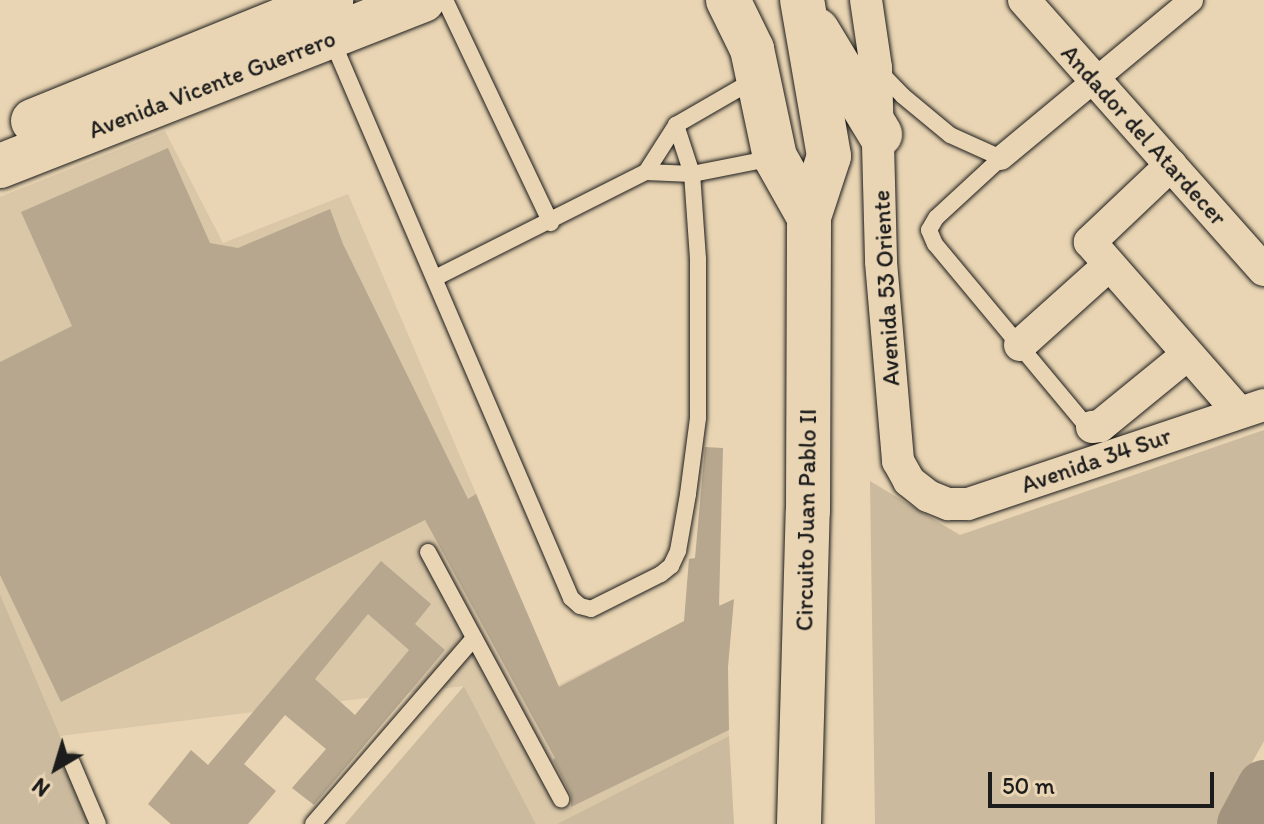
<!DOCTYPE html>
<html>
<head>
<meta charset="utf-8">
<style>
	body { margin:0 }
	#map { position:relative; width:1264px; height:824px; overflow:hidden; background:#e9d5b3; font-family:Itim,sans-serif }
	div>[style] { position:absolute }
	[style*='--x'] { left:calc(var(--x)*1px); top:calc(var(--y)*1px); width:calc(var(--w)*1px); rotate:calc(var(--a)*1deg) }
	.built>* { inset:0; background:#dac7a8 }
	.green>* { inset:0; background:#cbba9d }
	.river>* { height:54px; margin:-27px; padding:0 27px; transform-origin:27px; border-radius:27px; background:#a1937e }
	.building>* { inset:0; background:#b6a78e }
	.roads { filter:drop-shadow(0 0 2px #1c1c1c) drop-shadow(0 0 2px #1c1c1c) }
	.service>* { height:16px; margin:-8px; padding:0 8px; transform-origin:8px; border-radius:8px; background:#e9d5b3 }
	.pedestrian>* { height:24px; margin:-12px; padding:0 12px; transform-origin:12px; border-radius:12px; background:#e9d5b3 }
	.minor>* { height:32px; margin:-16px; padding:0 16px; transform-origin:16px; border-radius:16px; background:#e9d5b3 }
	.secondary>* { height:44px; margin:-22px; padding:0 22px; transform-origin:22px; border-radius:22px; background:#e9d5b3 }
	.primary>* { height:44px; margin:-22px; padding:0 22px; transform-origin:22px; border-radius:22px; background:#e9d5b3 }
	span { translate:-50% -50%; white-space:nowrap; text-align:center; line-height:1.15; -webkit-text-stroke:8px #e9d5b3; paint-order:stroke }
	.street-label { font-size:24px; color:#1c1c1c }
	.north { position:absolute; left:16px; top:728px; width:80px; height:80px; -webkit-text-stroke:6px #e9d5b3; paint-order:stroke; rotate:218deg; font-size:22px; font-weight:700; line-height:32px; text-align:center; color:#1c1c1c }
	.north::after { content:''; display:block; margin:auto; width:28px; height:36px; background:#1c1c1c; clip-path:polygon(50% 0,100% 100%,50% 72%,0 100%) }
	.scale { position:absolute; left:988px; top:772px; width:226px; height:36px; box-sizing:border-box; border:4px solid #1c1c1c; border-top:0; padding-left:10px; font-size:24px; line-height:28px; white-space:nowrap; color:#1c1c1c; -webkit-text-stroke:6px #e9d5b3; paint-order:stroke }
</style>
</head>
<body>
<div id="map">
	<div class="built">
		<div style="clip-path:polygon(165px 131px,223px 243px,348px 194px,558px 685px,720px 603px,729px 736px,557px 824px,536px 824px,464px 686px,60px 736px,0 594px,0 197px)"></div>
	</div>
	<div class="green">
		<div style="clip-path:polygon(1264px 430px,1264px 741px,1218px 824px,875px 824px,870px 481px,960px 535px)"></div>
		<div style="clip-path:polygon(0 594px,60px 736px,98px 824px,0 824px)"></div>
		<div style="clip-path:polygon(464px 686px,536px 824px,345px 824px)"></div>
		<div style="clip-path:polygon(729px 736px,734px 824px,557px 824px)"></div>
	</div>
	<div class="river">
		<div style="--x:1244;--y:824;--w:42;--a:-61.6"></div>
	</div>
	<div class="building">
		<div style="clip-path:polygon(168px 148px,210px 243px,238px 248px,330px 209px,343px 244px,468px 499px,476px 494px,559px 687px,684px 621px,689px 559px,695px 558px,705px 447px,723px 448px,719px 606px,734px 599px,728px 667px,729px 730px,571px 807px,571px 795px,553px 760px,555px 758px,425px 520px,61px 702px,0 575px,0 362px,72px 326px,21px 212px)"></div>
		<div style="clip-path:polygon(evenodd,381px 561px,431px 604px,415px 624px,445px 650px,314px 805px,292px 788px,326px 749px,285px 715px,244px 764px,276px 791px,248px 824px,171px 824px,148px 804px,191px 750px,208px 765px,381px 561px,368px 614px,409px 650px,355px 715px,315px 679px,368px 614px)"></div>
	</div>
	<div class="roads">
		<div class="service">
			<div style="--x:445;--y:0;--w:247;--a:64.6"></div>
			<div style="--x:331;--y:38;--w:609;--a:66.8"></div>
			<div style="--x:571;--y:598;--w:12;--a:42"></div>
			<div style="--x:580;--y:606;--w:11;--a:15"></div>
			<div style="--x:591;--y:609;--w:78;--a:-26.6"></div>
			<div style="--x:661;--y:574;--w:13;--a:-39"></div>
			<div style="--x:671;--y:566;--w:17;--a:-65"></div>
			<div style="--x:678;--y:551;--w:58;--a:-80"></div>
			<div style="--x:688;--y:494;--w:77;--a:-82.5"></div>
			<div style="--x:698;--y:418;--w:159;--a:-90"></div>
			<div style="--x:698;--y:259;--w:85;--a:-94"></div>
			<div style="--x:692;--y:174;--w:52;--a:-108.1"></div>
			<div style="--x:877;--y:69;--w:37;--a:46"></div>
			<div style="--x:903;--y:96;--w:61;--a:39.7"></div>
			<div style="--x:950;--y:135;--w:56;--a:24.3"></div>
			<div style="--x:1001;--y:158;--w:88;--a:137.3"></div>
			<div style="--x:936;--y:218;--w:14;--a:120"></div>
			<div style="--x:929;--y:230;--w:15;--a:67"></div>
			<div style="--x:935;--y:244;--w:233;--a:50.2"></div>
			<div style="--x:1084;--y:423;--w:9;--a:27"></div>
			<div style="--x:646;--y:172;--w:46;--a:2.5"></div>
			<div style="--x:692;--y:174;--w:83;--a:-11.2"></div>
			<div style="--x:435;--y:278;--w:236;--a:-26.7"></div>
			<div style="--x:646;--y:172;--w:56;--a:-57.4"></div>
			<div style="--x:676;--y:125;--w:90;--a:-30"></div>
			<div style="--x:428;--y:552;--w:281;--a:61.7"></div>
			<div style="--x:72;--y:763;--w:66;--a:66.9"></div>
			<div style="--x:313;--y:824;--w:246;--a:-49.1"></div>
		</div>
		<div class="pedestrian">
			<div style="--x:1001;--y:158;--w:247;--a:-39.7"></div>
		</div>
		<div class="minor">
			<div style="--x:866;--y:0;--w:69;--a:81.6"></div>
			<div style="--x:876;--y:68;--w:194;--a:88.5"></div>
			<div style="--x:881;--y:262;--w:200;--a:85.1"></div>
			<div style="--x:898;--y:461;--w:23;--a:61"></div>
			<div style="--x:909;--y:481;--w:24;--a:38"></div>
			<div style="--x:928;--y:496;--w:22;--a:22"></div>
			<div style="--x:948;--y:504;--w:20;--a:0"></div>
			<div style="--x:968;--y:504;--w:312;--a:-18.5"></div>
			<div style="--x:1024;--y:0;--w:361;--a:48.4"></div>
			<div style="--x:1171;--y:165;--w:112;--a:136.5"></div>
			<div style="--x:1090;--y:242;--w:226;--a:48.8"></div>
			<div style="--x:1020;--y:345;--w:118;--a:-41.9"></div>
			<div style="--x:1092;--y:427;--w:8;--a:-7"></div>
			<div style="--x:1100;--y:426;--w:112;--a:-39.2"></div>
		</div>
		<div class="secondary">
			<div style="--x:33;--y:121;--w:322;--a:-22.1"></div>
			<div style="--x:0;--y:166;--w:454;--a:-21.4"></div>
		</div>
		<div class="primary">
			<div style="--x:728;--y:0;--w:55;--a:63.9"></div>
			<div style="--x:752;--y:49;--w:110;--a:78"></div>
			<div style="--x:775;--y:157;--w:69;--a:60.5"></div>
			<div style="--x:817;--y:30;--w:122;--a:58.8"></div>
			<div style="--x:799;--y:824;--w:313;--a:-88.4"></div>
			<div style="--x:808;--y:511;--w:294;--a:-89.8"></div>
			<div style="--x:809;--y:217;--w:64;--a:-71.8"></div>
			<div style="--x:829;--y:156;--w:158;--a:-99.8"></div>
		</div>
	</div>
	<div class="street-label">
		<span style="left:212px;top:84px;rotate:-21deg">Avenida Vicente Guerrero</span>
		<span style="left:1144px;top:135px;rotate:48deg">Andador del Atardecer</span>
		<span style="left:886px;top:288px;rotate:-93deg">Avenida 53 Oriente</span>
		<span style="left:1096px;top:460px;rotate:-19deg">Avenida 34 Sur</span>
		<span style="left:806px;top:520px;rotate:-89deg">Circuito Juan Pablo II</span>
	</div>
	<div class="north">N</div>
	<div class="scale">50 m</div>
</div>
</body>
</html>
